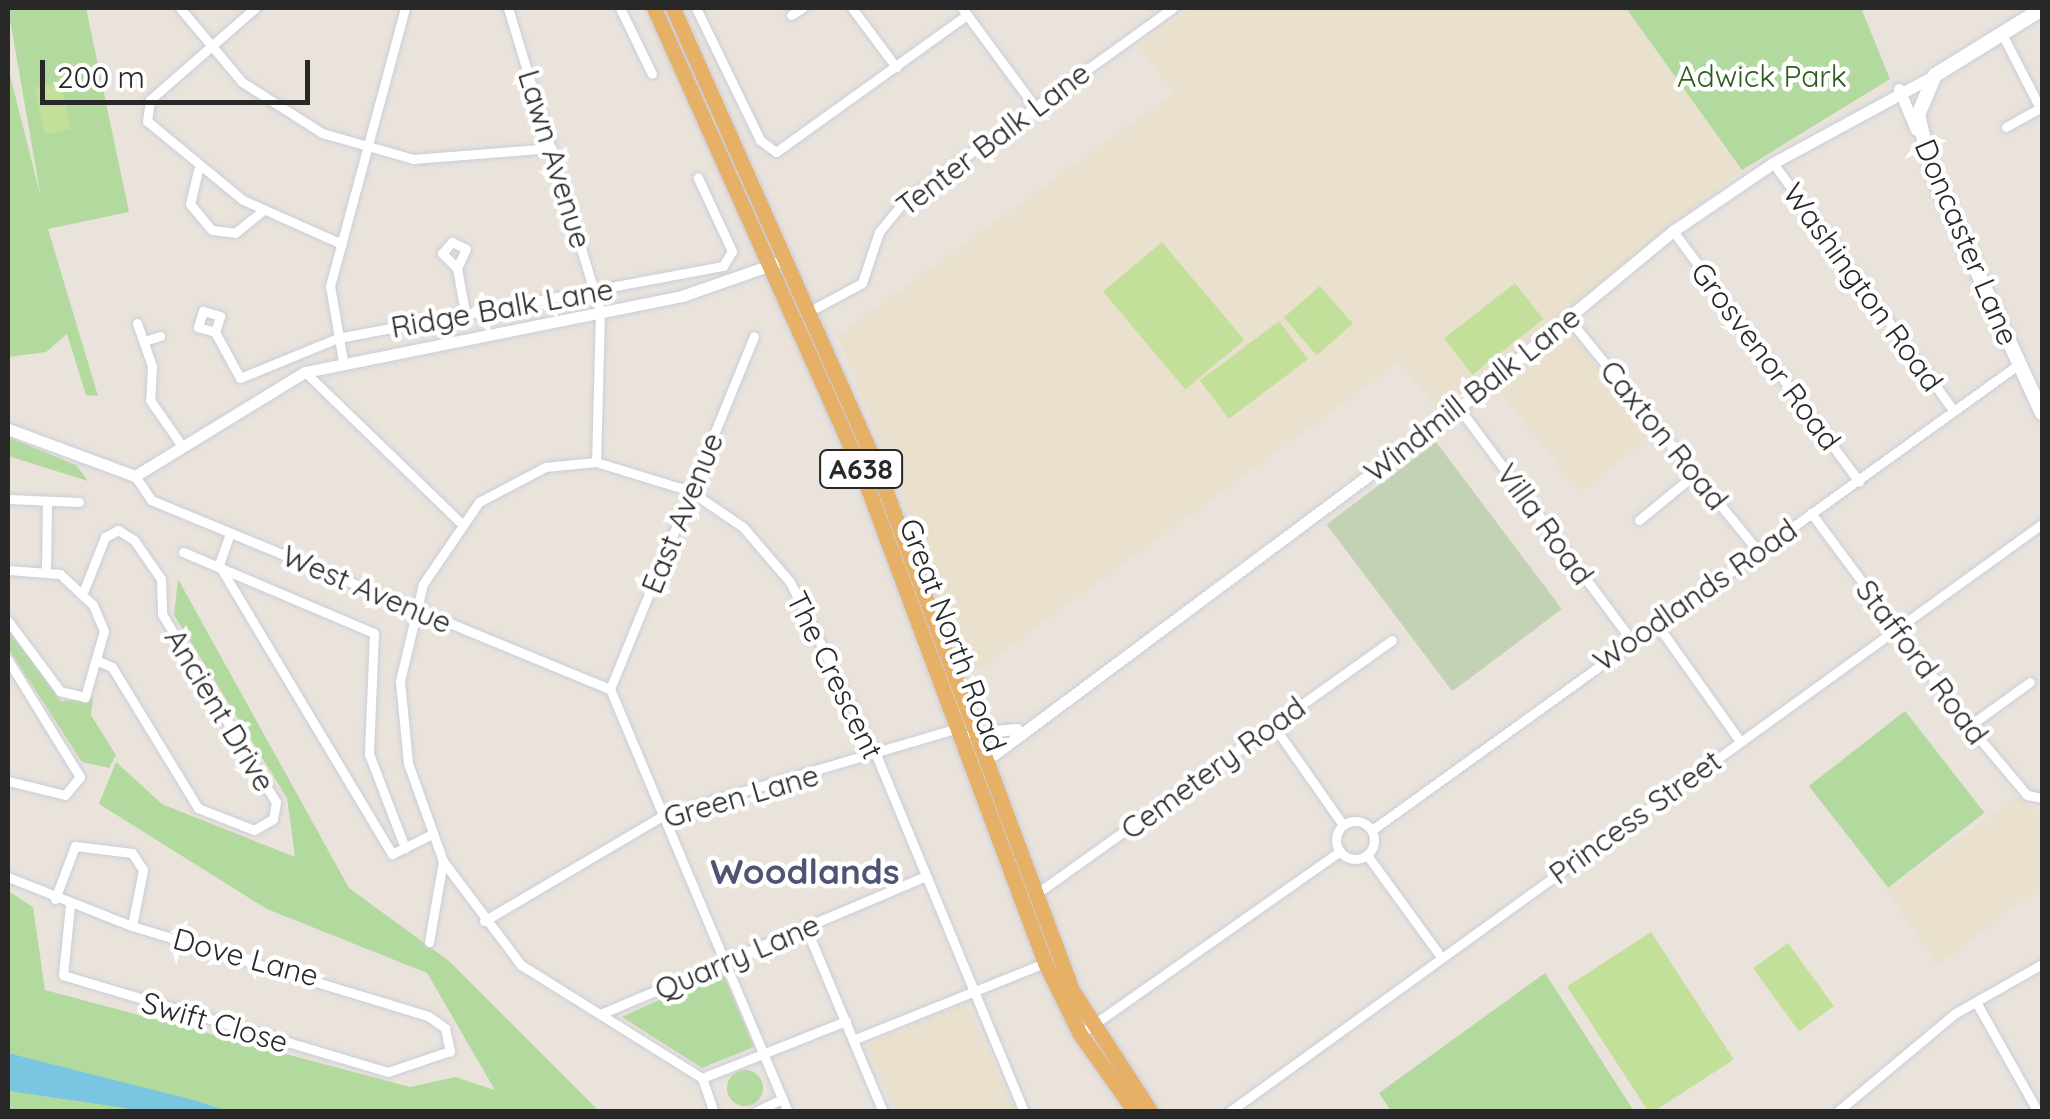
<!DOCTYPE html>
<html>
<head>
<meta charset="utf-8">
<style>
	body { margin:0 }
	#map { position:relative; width:2050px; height:1119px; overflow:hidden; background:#e9e3dc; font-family:Quicksand,sans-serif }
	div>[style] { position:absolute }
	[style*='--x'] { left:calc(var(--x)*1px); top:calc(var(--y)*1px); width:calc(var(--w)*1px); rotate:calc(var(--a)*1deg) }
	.education>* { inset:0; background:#e9e0cd; transform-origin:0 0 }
	.green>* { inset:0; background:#b3da9e; transform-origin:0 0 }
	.round { border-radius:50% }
	.cemetery>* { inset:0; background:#c3d1b5; transform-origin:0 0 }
	.pitch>* { inset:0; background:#c3e09b; transform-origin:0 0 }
	.water>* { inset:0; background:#7ac6e0 }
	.roads { filter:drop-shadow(0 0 2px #cacdd9) drop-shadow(0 0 2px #cacdd9) }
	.minor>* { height:9px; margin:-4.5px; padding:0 4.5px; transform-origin:4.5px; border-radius:4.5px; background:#fff }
	.minor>.ring { margin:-4.5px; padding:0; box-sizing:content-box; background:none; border:9px solid #fff; border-radius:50% }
	.tertiary>* { height:11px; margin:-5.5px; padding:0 5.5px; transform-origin:5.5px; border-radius:5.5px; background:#fff }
	.secondary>* { height:14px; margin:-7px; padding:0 7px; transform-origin:7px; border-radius:7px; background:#fff }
	.trunk>* { height:15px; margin:-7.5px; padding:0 7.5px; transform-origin:7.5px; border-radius:7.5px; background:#e6b067 }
	span { translate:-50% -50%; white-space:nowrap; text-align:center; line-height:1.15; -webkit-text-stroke:9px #fff; paint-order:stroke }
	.shield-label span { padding:2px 8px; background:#fff; border:2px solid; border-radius:8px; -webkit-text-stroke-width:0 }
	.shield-label { font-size:28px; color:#282828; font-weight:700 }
	.park-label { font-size:30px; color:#2e5c21 }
	.street-label { font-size:30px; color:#282828 }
	.quarter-label { font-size:35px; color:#4e5574; font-weight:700 }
	.frame { position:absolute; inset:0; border:10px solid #282828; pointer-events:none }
	.scale { position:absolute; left:40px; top:60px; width:270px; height:45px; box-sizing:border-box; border:5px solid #282828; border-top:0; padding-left:12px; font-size:30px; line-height:35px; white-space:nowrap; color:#282828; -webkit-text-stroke:8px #fff; paint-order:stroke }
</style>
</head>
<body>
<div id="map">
	<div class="education">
		<div style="clip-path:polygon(1191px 8px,1626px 8px,1742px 170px,1438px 411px,1399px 362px,975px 672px,837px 336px,1174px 93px,1139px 45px)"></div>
		<div style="left:1568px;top:330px;width:134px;height:92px;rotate:51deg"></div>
		<div style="clip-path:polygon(2019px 796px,2041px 821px,2042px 885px,1938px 965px,1887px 890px)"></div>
		<div style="clip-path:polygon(966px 1003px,1015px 1110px,895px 1111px,867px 1045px)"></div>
	</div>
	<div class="green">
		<div style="clip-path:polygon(8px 8px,86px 8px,129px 212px,48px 229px,98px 396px,86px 395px,67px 334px,46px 352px,8px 357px,8px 67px,41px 198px)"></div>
		<div style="clip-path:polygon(1626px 8px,1861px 8px,1890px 79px,1742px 170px)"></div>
		<div style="clip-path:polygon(8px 437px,76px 465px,88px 481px,8px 456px)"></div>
		<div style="clip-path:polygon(178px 579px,349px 888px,449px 961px,599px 1111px,8px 1111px,8px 891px,33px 907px,45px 990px,410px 1087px,455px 1077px,495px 1090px,427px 973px,267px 909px,99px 804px,116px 762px,162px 804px,295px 857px,287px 798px,174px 615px)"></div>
		<div style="clip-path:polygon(8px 627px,61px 701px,93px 698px,91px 715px,116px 755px,109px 768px,82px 762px,8px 648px)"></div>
		<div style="left:1905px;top:711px;width:129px;height:122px;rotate:52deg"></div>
		<div style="clip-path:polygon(722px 971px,754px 1047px,702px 1068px,622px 1017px)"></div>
		<div style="clip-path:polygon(1545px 973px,1634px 1111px,1391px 1111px,1379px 1093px)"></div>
		<div class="round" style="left:727px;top:1070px;width:36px;height:36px"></div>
	</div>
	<div class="cemetery">
		<div style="left:1436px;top:442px;width:209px;height:137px;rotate:53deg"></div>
	</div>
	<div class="pitch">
		<div style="left:61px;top:82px;width:48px;height:27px;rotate:78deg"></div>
		<div style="left:1162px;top:242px;width:128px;height:77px;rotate:50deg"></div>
		<div style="left:1515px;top:283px;width:46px;height:90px;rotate:52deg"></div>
		<div style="left:1320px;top:286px;width:50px;height:48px;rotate:49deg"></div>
		<div style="left:1279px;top:321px;width:48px;height:99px;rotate:53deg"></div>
		<div style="left:1651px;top:932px;width:152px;height:100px;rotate:57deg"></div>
		<div style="left:1788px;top:943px;width:78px;height:43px;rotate:54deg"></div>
	</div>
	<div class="water">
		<div style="clip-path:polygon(8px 1053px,197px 1101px,227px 1111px,145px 1111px,16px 1092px,8px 1090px)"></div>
	</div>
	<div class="roads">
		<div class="minor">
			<div style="--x:180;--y:8;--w:97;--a:50"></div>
			<div style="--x:242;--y:82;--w:95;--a:32.5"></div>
			<div style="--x:322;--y:133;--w:95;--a:15.9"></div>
			<div style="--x:413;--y:159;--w:139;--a:-4.5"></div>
			<div style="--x:255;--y:8;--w:140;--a:138.8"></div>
			<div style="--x:150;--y:100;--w:21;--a:98"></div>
			<div style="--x:147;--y:121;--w:124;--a:39.5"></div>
			<div style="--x:243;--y:200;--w:108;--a:24"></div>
			<div style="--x:508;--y:8;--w:317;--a:73.1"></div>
			<div style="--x:600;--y:311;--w:151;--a:91.5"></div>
			<div style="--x:620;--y:8;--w:73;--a:64.1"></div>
			<div style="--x:696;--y:8;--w:147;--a:64.1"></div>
			<div style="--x:760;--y:140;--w:20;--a:37"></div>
			<div style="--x:776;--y:152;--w:235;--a:-35.7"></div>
			<div style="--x:852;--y:8;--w:74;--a:53.3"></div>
			<div style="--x:962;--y:8;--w:123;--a:53.6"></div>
			<div style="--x:791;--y:15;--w:13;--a:-32"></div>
			<div style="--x:2001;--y:32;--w:85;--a:62.8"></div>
			<div style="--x:2040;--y:108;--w:39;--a:151"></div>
			<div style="--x:1773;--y:163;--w:306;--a:53.9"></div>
			<div style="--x:198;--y:170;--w:35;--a:103"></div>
			<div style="--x:190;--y:204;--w:34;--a:50"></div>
			<div style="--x:212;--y:230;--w:23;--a:7"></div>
			<div style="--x:235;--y:233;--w:35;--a:-39"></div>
			<div style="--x:1673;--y:231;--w:312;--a:53.4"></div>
			<div style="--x:457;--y:268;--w:21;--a:-65"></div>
			<div style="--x:466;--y:249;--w:16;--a:-153"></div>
			<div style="--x:452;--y:242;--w:15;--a:132"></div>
			<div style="--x:442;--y:253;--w:21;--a:45"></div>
			<div style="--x:457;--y:268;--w:45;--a:79.7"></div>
			<div style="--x:808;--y:312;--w:61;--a:-28.2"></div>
			<div style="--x:862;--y:283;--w:54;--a:-71.6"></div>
			<div style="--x:879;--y:232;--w:40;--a:-51"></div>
			<div style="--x:904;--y:201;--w:331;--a:-35.7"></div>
			<div style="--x:1568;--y:318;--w:302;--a:50.8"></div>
			<div style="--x:137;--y:323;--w:46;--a:70.8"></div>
			<div style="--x:152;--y:366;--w:34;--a:93"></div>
			<div style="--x:150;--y:400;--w:56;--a:55.2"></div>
			<div style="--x:215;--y:332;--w:18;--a:-164"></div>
			<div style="--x:198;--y:327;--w:17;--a:-73"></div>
			<div style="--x:203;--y:311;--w:18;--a:16"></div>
			<div style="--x:220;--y:316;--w:17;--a:107"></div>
			<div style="--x:215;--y:332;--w:52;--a:61.5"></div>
			<div style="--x:240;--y:378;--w:106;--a:-22.2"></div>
			<div style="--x:338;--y:338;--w:392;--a:-10.6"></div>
			<div style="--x:723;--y:266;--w:17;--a:-59"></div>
			<div style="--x:732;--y:251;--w:81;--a:-115"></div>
			<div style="--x:144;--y:341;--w:17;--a:-17"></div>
			<div style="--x:343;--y:361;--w:76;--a:-99.8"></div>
			<div style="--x:330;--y:286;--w:288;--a:-74.9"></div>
			<div style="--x:305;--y:372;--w:214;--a:44.1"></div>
			<div style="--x:1459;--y:408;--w:289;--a:53.4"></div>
			<div style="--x:135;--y:476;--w:29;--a:56"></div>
			<div style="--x:151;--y:500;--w:496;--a:22.4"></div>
			<div style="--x:8;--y:499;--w:71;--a:2.4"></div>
			<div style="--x:1811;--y:513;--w:265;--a:53.4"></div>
			<div style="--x:1969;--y:726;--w:90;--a:50"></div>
			<div style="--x:2027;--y:795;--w:15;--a:11"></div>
			<div style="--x:1639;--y:520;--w:72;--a:-39.4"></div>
			<div style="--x:230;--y:533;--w:34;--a:109"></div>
			<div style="--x:219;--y:565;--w:337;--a:59.1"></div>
			<div style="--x:392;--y:854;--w:42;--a:-26.6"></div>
			<div style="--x:183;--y:552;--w:207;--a:23"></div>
			<div style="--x:374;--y:633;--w:121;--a:92.4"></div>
			<div style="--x:369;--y:754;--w:101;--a:69"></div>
			<div style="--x:8;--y:570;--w:52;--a:4.4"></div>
			<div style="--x:60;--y:574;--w:45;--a:43.2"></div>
			<div style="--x:93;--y:605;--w:28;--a:67"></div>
			<div style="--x:104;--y:631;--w:69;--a:106.1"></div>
			<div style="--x:85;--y:697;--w:26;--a:-167"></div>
			<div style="--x:60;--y:691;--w:87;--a:-126.6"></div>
			<div style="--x:46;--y:572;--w:71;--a:-89.2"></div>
			<div style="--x:84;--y:590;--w:57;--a:-68.4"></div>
			<div style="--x:105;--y:537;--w:15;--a:-28"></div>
			<div style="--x:118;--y:530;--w:19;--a:32"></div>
			<div style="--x:134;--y:540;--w:47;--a:55.3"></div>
			<div style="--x:161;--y:579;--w:35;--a:88"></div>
			<div style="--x:162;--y:614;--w:220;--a:58.8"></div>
			<div style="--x:276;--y:802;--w:17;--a:100"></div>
			<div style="--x:273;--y:819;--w:22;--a:150"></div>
			<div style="--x:254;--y:830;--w:60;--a:-158.6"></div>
			<div style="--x:198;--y:808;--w:165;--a:-121.4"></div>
			<div style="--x:112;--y:667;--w:15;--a:-157"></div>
			<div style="--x:1656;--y:623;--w:145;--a:54.6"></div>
			<div style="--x:8;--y:660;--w:137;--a:58.4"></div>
			<div style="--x:80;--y:777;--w:23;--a:130"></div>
			<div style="--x:65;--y:795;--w:59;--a:-166.2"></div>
			<div style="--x:610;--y:689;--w:459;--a:67.2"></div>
			<div style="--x:610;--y:689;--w:381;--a:-67.8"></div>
			<div style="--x:1273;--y:725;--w:122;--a:55"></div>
			<div style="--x:1969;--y:726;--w:75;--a:-35.8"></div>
			<div class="ring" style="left:1336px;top:821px;width:29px;height:29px"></div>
			<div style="--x:1372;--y:830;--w:797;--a:-35.76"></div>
			<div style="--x:1367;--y:855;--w:126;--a:54"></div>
			<div style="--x:8;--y:877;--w:133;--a:21.6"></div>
			<div style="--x:132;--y:926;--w:309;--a:16.9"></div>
			<div style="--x:428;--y:1016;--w:21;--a:35"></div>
			<div style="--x:445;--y:1028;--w:24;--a:78"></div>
			<div style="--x:450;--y:1051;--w:65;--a:161.3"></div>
			<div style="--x:388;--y:1072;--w:339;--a:-163.4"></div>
			<div style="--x:63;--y:975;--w:70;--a:-84.3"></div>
			<div style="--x:1036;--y:894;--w:437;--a:-35.5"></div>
			<div style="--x:55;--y:899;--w:57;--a:-69.3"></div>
			<div style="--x:75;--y:846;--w:57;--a:7"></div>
			<div style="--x:132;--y:853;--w:20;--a:57"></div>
			<div style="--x:143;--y:870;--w:57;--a:101.1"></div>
			<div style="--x:484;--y:921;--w:211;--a:-30.5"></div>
			<div style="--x:666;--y:814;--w:304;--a:-16.4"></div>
			<div style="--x:806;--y:928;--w:199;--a:67.3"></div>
			<div style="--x:429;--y:942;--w:82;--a:-80.2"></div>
			<div style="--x:1976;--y:1002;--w:126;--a:60.6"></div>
			<div style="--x:603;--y:1013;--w:350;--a:-23"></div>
			<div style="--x:1080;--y:1034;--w:318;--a:-35.1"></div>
			<div style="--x:853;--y:1040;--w:207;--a:-21.9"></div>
			<div style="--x:702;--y:1078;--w:213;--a:-148"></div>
			<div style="--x:521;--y:965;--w:130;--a:-126.9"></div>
			<div style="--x:443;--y:861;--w:104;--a:-109.7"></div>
			<div style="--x:408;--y:763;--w:82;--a:-95.6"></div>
			<div style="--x:400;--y:681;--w:100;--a:-76.7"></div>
			<div style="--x:423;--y:584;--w:99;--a:-55.7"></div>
			<div style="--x:479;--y:502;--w:75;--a:-27.9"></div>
			<div style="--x:545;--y:467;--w:51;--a:-5.6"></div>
			<div style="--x:596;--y:462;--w:98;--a:17.1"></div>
			<div style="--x:690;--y:491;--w:64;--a:34.2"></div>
			<div style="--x:743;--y:527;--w:72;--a:49.5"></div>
			<div style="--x:790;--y:582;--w:195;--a:63.6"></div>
			<div style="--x:877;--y:757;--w:384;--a:67.5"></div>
			<div style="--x:702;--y:1078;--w:155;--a:-21.6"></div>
			<div style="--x:702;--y:1078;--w:36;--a:71"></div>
			<div style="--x:755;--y:1112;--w:30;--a:-26"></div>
			<div style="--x:1229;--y:1112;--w:1003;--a:-35.88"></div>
			<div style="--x:1837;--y:1112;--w:153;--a:-39.9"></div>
			<div style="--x:1954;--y:1014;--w:101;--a:-29.6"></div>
		</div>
		<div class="tertiary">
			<div style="--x:1899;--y:89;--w:44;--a:67.5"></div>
			<div style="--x:8;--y:429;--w:135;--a:20.3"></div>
			<div style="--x:135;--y:476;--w:199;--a:-31.5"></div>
			<div style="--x:305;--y:372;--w:385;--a:-11.4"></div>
			<div style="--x:682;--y:296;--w:100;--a:-19.3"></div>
			<div style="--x:972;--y:733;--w:45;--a:-5.1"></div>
			<div style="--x:988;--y:759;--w:587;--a:-36.69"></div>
			<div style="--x:1459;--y:408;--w:278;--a:-39.6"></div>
			<div style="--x:1673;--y:231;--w:121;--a:-34.2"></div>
			<div style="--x:1773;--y:163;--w:184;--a:-28.5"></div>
		</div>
		<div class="secondary">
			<div style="--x:2042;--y:9;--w:126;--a:148.3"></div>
			<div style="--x:1935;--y:75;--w:43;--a:113"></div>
			<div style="--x:1918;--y:115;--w:60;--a:76.4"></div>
			<div style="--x:1932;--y:173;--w:264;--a:65.4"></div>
		</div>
		<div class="trunk">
			<div style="--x:654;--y:8;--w:506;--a:65.87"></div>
			<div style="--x:861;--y:470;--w:526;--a:69.53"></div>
			<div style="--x:1045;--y:963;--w:79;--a:63.8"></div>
			<div style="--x:1080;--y:1034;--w:95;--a:54.8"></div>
			<div style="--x:673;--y:8;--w:500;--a:66.05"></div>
			<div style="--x:876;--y:465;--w:560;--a:69.53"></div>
			<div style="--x:1072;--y:990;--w:145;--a:57.1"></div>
		</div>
	</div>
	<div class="shield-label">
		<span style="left:861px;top:469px">A638</span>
	</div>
	<div class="park-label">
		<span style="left:1762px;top:76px">Adwick Park</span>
	</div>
	<div class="street-label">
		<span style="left:993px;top:139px;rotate:-37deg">Tenter Balk Lane</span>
		<span style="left:555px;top:159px;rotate:73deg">Lawn Avenue</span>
		<span style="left:1967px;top:242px;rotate:67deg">Doncaster Lane</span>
		<span style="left:1863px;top:287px;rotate:54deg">Washington Road</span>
		<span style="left:502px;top:308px;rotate:-10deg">Ridge Balk Lane</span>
		<span style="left:1766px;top:356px;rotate:53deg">Grosvenor Road</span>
		<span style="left:1472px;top:394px;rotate:-38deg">Windmill Balk Lane</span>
		<span style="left:1664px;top:435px;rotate:51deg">Caxton Road</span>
		<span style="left:682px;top:513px;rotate:-68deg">East Avenue</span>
		<span style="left:1545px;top:524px;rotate:54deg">Villa Road</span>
		<span style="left:367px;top:589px;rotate:23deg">West Avenue</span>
		<span style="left:1695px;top:595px;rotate:-35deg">Woodlands Road</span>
		<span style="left:953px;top:635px;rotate:69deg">Great North Road</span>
		<span style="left:1922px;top:662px;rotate:53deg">Stafford Road</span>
		<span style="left:835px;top:675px;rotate:64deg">The Crescent</span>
		<span style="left:220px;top:710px;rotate:59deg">Ancient Drive</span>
		<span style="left:1213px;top:768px;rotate:-36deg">Cemetery Road</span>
		<span style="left:741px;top:796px;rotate:-16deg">Green Lane</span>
		<span style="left:1635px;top:817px;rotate:-36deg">Princess Street</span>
		<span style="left:246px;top:957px;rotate:15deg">Dove Lane</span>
		<span style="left:737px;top:957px;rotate:-23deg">Quarry Lane</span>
		<span style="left:215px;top:1022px;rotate:16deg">Swift Close</span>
	</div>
	<div class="quarter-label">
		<span style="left:805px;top:871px">Woodlands</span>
	</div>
	<div class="frame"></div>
	<div class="scale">200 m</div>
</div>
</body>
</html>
